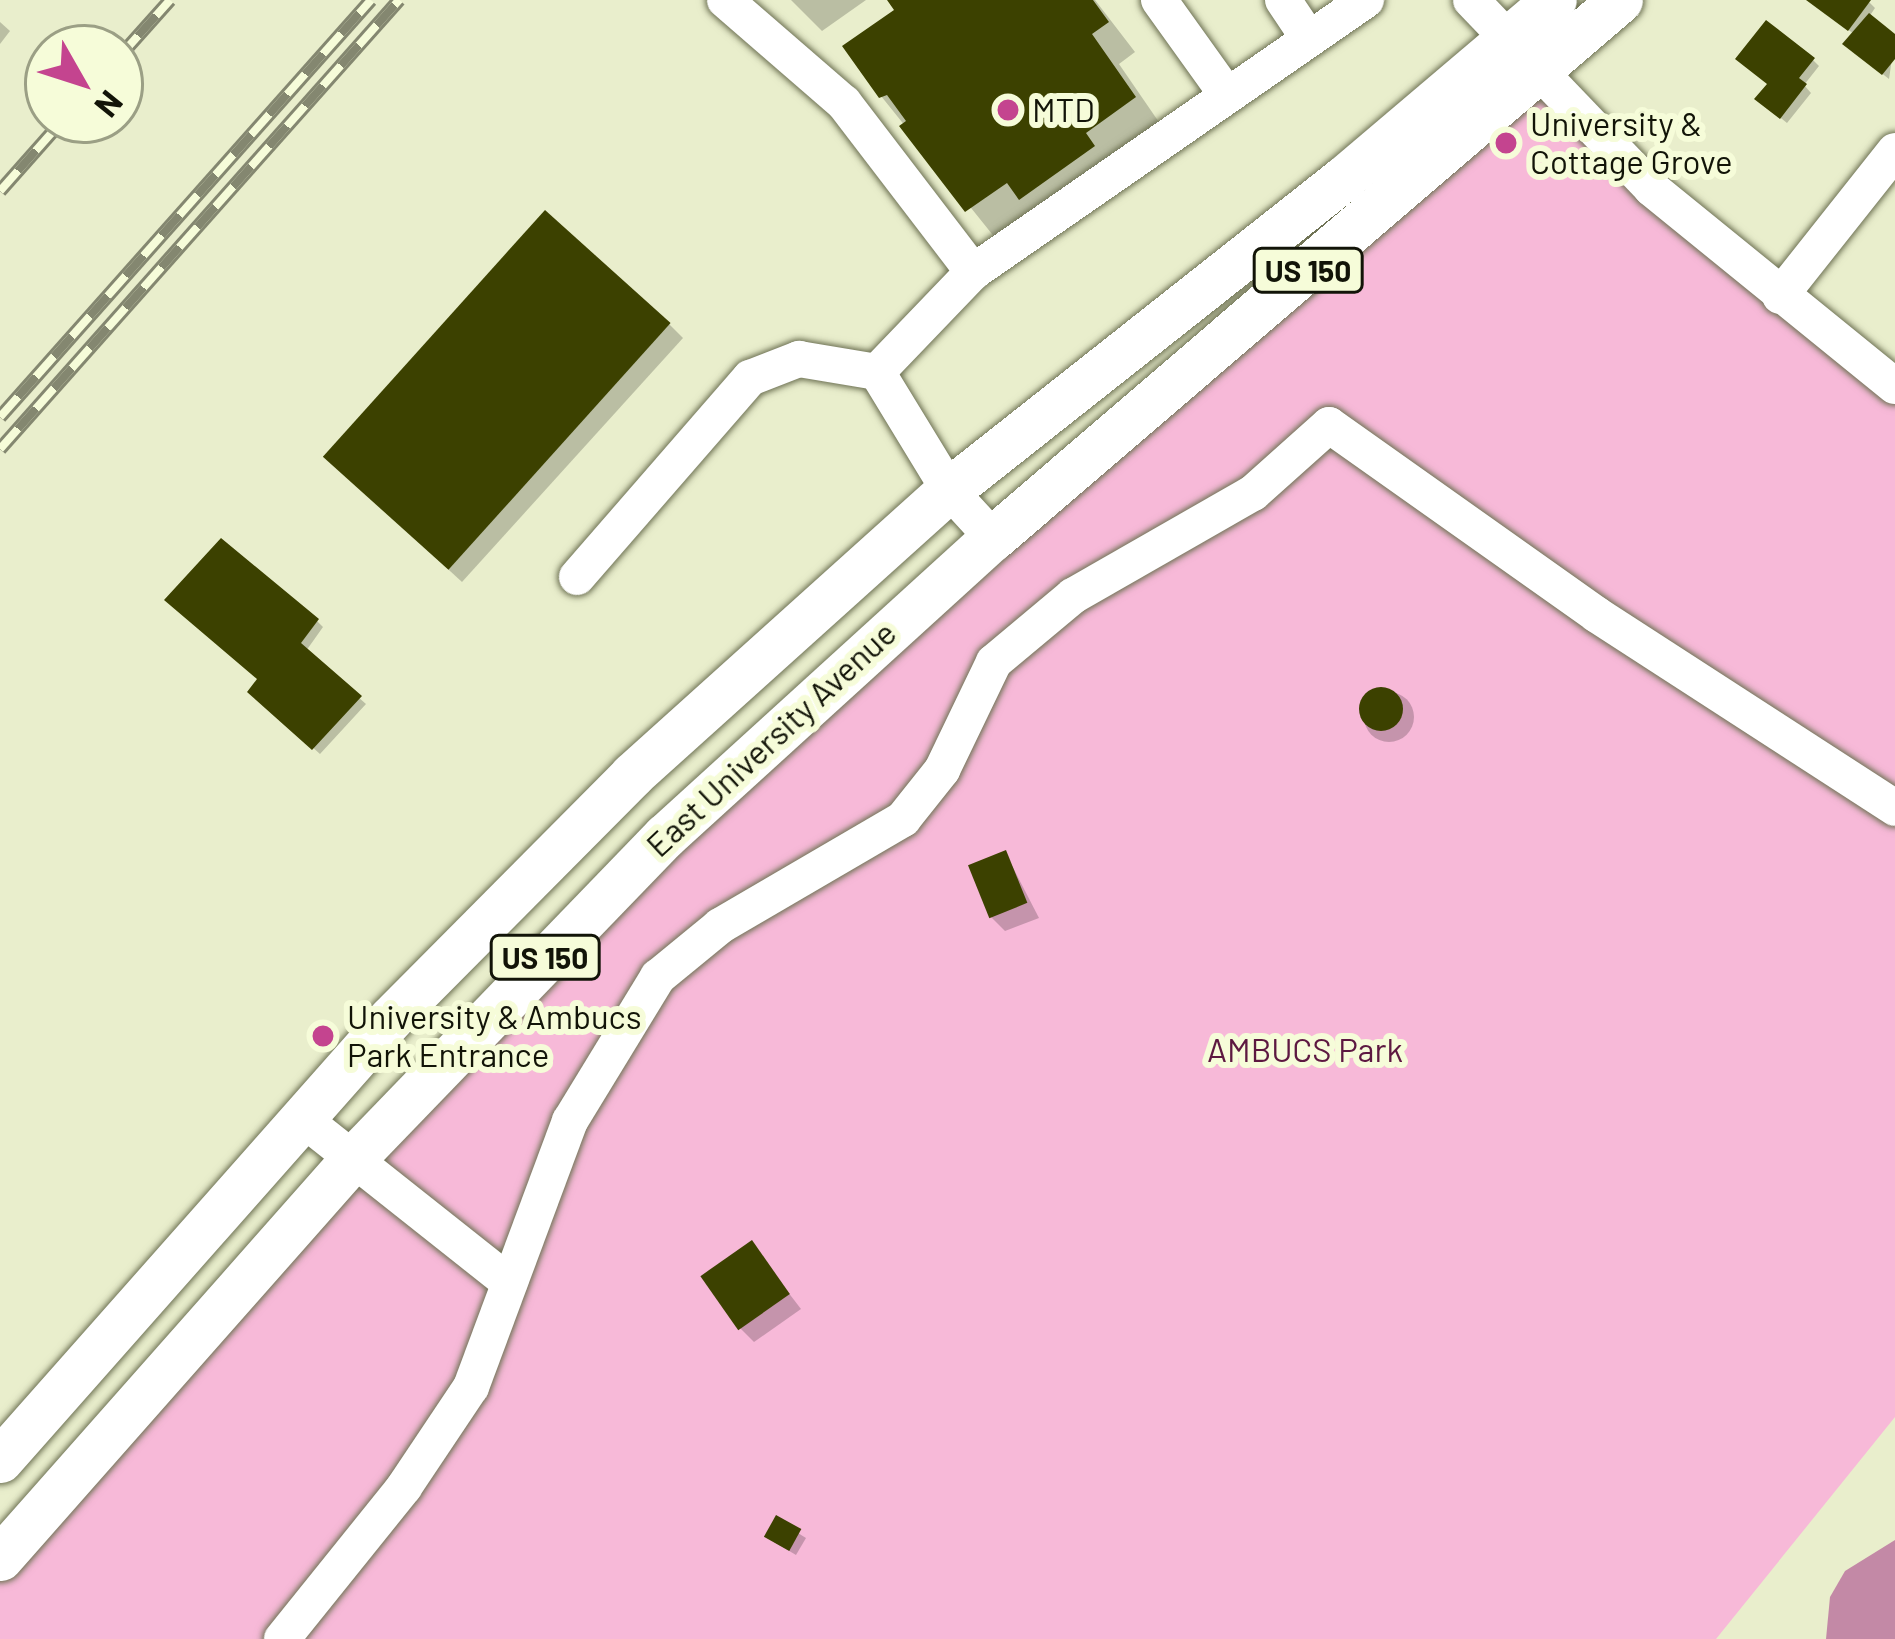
<!DOCTYPE html>
<html>
<head>
<meta charset="utf-8">
<style>
	body { margin:0 }
	#map { position:relative; width:1895px; height:1639px; overflow:hidden; background:#e9eecc; font-family:Barlow,sans-serif }
	div>[style] { position:absolute }
	[style*='--x'] { left:calc(var(--x)*1px); top:calc(var(--y)*1px); width:calc(var(--w)*1px); rotate:calc(var(--a)*1deg) }
	.green>* { inset:0; background:#f7b9d8 }
	.water>* { inset:0; background:#c389a6 }
	.shadow>* { inset:0; background:#0003 }
	.round { border-radius:50% }
	.building>* { inset:0; background:#3c4100; transform-origin:0 0 }
	.roads { filter:drop-shadow(0 0 3px #6e7254) drop-shadow(0 0 3px #6e7254) }
	.minor>* { height:36px; margin:-18px; padding:0 18px; transform-origin:18px; border-radius:18px; background:#fff }
	.major>* { height:45px; margin:-22.5px; padding:0 22.5px; transform-origin:22.5px; border-radius:22.5px; background:#fff }
	.rail>* { height:14px; margin-top:-7px; transform-origin:0; background:repeating-linear-gradient(90deg,#f6fcd9 0 27px,#848770 0 54px); box-sizing:border-box; border-block:3px solid #848770 }
	.dots>* { width:33px; height:33px; translate:-50% -50%; box-sizing:border-box; border:6px solid #f6fcd9; border-radius:50% }
	span { translate:-50% -50%; white-space:nowrap; text-align:center; line-height:1.15; -webkit-text-stroke:12px #f6fcd9; paint-order:stroke }
	.shield-label span { padding:3px 9px; background:#f6fcd9; border:3px solid; border-radius:9px; -webkit-text-stroke-width:0 }
	.shield-label { font-size:30px; color:#121408; font-weight:700 }
	.poi-label { font-size:33px; color:#121408 }
	.left { translate:0 -50%; text-align:left }
	.street-label { font-size:33px; color:#121408 }
	.park-label { font-size:33px; color:#5d1841 }
	.north { position:absolute; left:24px; top:24px; width:120px; height:120px; box-sizing:border-box; background:#f6fcd9; border:3px solid #9b9f85; border-radius:50%; rotate:129deg; font-size:33px; font-weight:700; line-height:48px; text-align:center; color:#121408 }
	.north::after { content:''; display:block; margin:auto; width:42px; height:54px; background:#c4448f; clip-path:polygon(50% 0,100% 100%,50% 72%,0 100%) }
</style>
</head>
<body>
<div id="map">
	<div class="green">
		<div style="clip-path:polygon(1542px 72px,1895px 386px,1895px 1417px,1716px 1639px,0 1639px,0 1558px,513px 989px)"></div>
	</div>
	<div class="water">
		<div style="clip-path:polygon(1895px 1540px,1895px 1639px,1826px 1639px,1830px 1597px,1845px 1571px)"></div>
	</div>
	<div class="shadow">
		<div style="clip-path:polygon(791px 0,866px 0,822px 31px)"></div>
		<div style="clip-path:polygon(891px 0,1095px 0,1135px 52px,1119px 64px,1163px 128px,996px 239px,881px 96px,898px 10px)"></div>
		<div style="clip-path:polygon(1808px 0,1869px 2px,1875px 8px,1869px 17px,1895px 38px,1889px 79px,1852px 50px,1854px 34px)"></div>
		<div style="clip-path:polygon(0 22px,10px 31px,0 44px)"></div>
		<div style="clip-path:polygon(1813px 60px,1819px 66px,1804px 85px,1811px 93px,1787px 123px,1765px 105px)"></div>
		<div style="clip-path:polygon(669px 324px,683px 338px,462px 582px,340px 470px)"></div>
		<div style="clip-path:polygon(317px 621px,323px 627px,306px 651px,366px 704px,320px 754px,251px 692px)"></div>
		<div class="round" style="left:1364px;top:692px;width:50px;height:50px"></div>
		<div style="clip-path:polygon(1006px 854px,1039px 918px,1005px 931px,991px 917px)"></div>
		<div style="clip-path:polygon(751px 1244px,801px 1309px,754px 1342px,740px 1328px)"></div>
		<div style="clip-path:polygon(777px 1520px,806px 1538px,796px 1555px,774px 1542px)"></div>
	</div>
	<div class="building">
		<div style="clip-path:polygon(887px 0,1093px 0,1109px 22px,1092px 34px,1136px 97px,1086px 133px,1095px 146px,1019px 200px,1007px 183px,965px 212px,899px 126px,906px 121px,887px 95px,879px 98px,842px 46px,894px 10px)"></div>
		<div style="clip-path:polygon(1806px 0,1871px 0,1848px 31px)"></div>
		<div style="clip-path:polygon(1869px 13px,1895px 34px,1895px 59px,1882px 75px,1842px 44px)"></div>
		<div style="clip-path:polygon(1766px 20px,1815px 58px,1799px 78px,1807px 84px,1780px 119px,1754px 99px,1767px 84px,1735px 59px)"></div>
		<div style="left:545px;top:210px;width:169px;height:332px;rotate:42deg"></div>
		<div style="clip-path:polygon(221px 538px,319px 619px,301px 643px,362px 696px,312px 750px,247px 692px,257px 679px,164px 600px)"></div>
		<div class="round" style="left:1359px;top:687px;width:44px;height:44px"></div>
		<div style="left:1006px;top:850px;width:57px;height:41px;rotate:68deg"></div>
		<div style="left:752px;top:1240px;width:66px;height:63px;rotate:55deg"></div>
		<div style="left:776px;top:1515px;width:29px;height:25px;rotate:29deg"></div>
	</div>
	<div class="roads">
		<div class="minor">
			<div style="--x:725;--y:0;--w:157;--a:40.9"></div>
			<div style="--x:844;--y:103;--w:213;--a:52.6"></div>
			<div style="--x:1159;--y:0;--w:117;--a:54.4"></div>
			<div style="--x:1283;--y:0;--w:47;--a:56.3"></div>
			<div style="--x:1471;--y:0;--w:260;--a:46.2"></div>
			<div style="--x:1651;--y:188;--w:314;--a:39.1"></div>
			<div style="--x:1780;--y:296;--w:185;--a:-51.6"></div>
			<div style="--x:993;--y:538;--w:65;--a:-132.5"></div>
			<div style="--x:949;--y:490;--w:138;--a:-121.4"></div>
			<div style="--x:877;--y:372;--w:139;--a:-46.2"></div>
			<div style="--x:973;--y:272;--w:478;--a:-34.7"></div>
			<div style="--x:577;--y:577;--w:264;--a:-49"></div>
			<div style="--x:750;--y:378;--w:53;--a:-21.2"></div>
			<div style="--x:799;--y:359;--w:79;--a:9.5"></div>
			<div style="--x:303;--y:1119;--w:263;--a:38.4"></div>
			<div style="--x:282;--y:1639;--w:195;--a:-51.2"></div>
			<div style="--x:404;--y:1487;--w:120;--a:-56.2"></div>
			<div style="--x:471;--y:1387;--w:284;--a:-69.6"></div>
			<div style="--x:570;--y:1121;--w:169;--a:-58.6"></div>
			<div style="--x:658;--y:977;--w:80;--a:-39.4"></div>
			<div style="--x:720;--y:926;--w:212;--a:-30.3"></div>
			<div style="--x:903;--y:819;--w:63;--a:-51.5"></div>
			<div style="--x:942;--y:770;--w:120;--a:-64.3"></div>
			<div style="--x:994;--y:662;--w:103;--a:-39.9"></div>
			<div style="--x:1073;--y:596;--w:207;--a:-29.8"></div>
			<div style="--x:1253;--y:493;--w:102;--a:-41.8"></div>
			<div style="--x:1329;--y:425;--w:329;--a:35.3"></div>
			<div style="--x:1597;--y:615;--w:355;--a:32.9"></div>
		</div>
		<div class="major">
			<div style="--x:0;--y:1460;--w:590;--a:-48.5"></div>
			<div style="--x:391;--y:1018;--w:342;--a:-45.2"></div>
			<div style="--x:632;--y:775;--w:426;--a:-42"></div>
			<div style="--x:949;--y:490;--w:503;--a:-38.3"></div>
			<div style="--x:1344;--y:178;--w:275;--a:-40.3"></div>
			<div style="--x:0;--y:1558;--w:529;--a:-48.53"></div>
			<div style="--x:350;--y:1162;--w:453;--a:-46"></div>
			<div style="--x:665;--y:836;--w:443;--a:-42.3"></div>
			<div style="--x:993;--y:538;--w:826;--a:-40.63"></div>
		</div>
	</div>
	<div class="rail">
		<div style="--x:120;--y:56;--w:75;--a:-48.2"></div>
		<div style="--x:0;--y:191;--w:95;--a:-48.4"></div>
		<div style="--x:0;--y:417;--w:558;--a:-48.34"></div>
		<div style="--x:0;--y:449;--w:601;--a:-48.37"></div>
	</div>
	<div class="dots">
		<div style="left:1008px;top:110px;background:#c4448f"></div>
		<div style="left:1506px;top:143px;background:#c4448f"></div>
		<div style="left:323px;top:1036px;background:#c4448f"></div>
	</div>
	<div class="shield-label">
		<span style="left:1308px;top:270px">US 150</span>
		<span style="left:545px;top:957px">US 150</span>
	</div>
	<div class="poi-label">
		<span class="left" style="left:1032px;top:110px">MTD</span>
		<span class="left" style="left:1530px;top:143px">University &amp;<br>Cottage Grove</span>
		<span class="left" style="left:347px;top:1036px">University &amp; Ambucs<br>Park Entrance</span>
	</div>
	<div class="street-label">
		<span style="left:771px;top:739px;rotate:-43deg">East University Avenue</span>
	</div>
	<div class="park-label">
		<span style="left:1305px;top:1050px">AMBUCS Park</span>
	</div>
	<div class="north">N</div>
</div>
</body>
</html>
